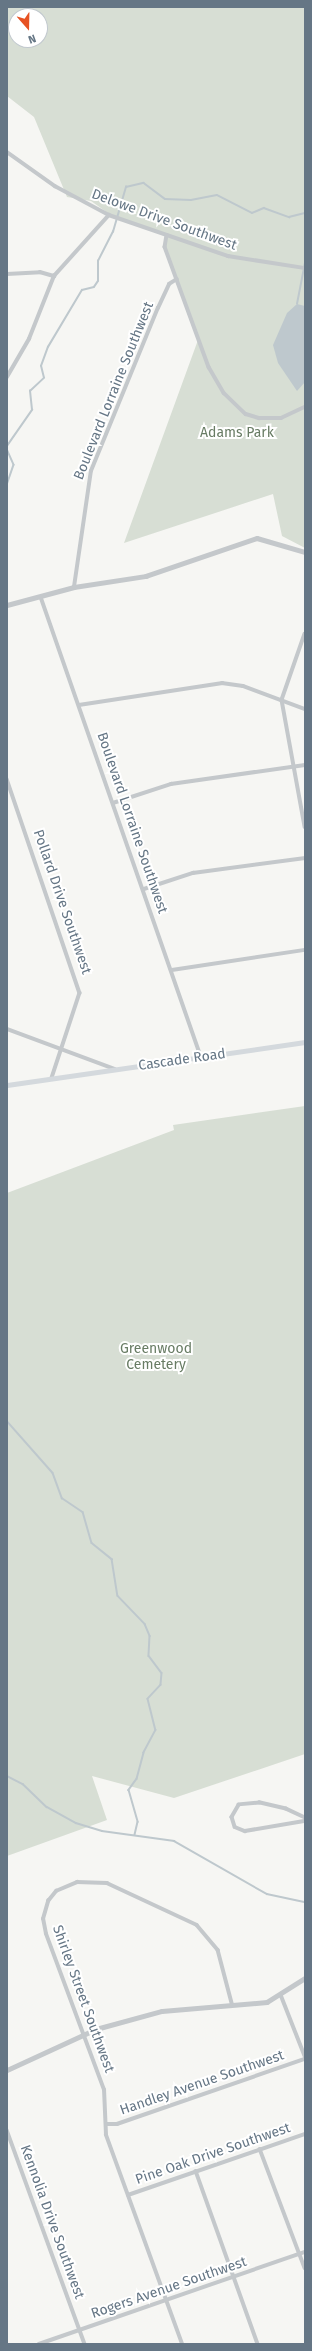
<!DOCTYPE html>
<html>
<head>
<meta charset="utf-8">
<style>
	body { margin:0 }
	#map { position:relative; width:312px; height:2351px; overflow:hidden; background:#f6f6f3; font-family:"Fira Sans",sans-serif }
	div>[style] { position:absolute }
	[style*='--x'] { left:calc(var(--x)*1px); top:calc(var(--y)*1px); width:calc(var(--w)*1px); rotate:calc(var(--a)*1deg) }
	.green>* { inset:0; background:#d7ded4 }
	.water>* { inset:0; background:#bec8cd }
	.stream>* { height:1.5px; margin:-0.75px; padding:0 0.75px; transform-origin:0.75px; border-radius:0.75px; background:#bec8cd }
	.minor>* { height:3.5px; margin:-1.75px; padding:0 1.75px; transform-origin:1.75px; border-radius:1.75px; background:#c4c8cb }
	.tertiary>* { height:4.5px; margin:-2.25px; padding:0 2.25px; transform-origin:2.25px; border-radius:2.25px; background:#c4c8cb }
	.secondary>* { height:5px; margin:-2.5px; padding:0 2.5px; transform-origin:2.5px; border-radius:2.5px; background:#d4d9dd }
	span { translate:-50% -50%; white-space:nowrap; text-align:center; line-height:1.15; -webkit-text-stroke:4px #fff; paint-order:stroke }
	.street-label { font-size:14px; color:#657685 }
	.park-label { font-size:14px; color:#687c64 }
	.frame { position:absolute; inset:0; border:8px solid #657685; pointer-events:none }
	.north { position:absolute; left:8px; top:8px; width:40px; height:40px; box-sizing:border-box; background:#fff; border:1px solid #c1c8ce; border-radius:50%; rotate:160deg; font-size:11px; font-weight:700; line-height:16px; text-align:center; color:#657685 }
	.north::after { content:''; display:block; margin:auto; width:14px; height:18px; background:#e75223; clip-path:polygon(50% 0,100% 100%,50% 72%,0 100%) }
</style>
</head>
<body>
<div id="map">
	<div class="green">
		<div style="clip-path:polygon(evenodd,7px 7px,305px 7px,305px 548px,282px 536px,273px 494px,124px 543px,198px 340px,166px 250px,165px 236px,115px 218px,91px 201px,67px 197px,34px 117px,7px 96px,7px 7px,16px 16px,40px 16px,40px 40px,16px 40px,16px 16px)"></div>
		<div style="clip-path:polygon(305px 1106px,305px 1754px,174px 1798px,92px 1776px,107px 1820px,7px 1856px,7px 1193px,174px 1130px,173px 1125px)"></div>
	</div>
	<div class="water">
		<div style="clip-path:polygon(297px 304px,305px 306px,305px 382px,297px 391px,278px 363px,273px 345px,287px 313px)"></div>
	</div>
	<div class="stream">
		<div style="--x:297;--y:304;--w:42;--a:-79"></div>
		<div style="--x:7;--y:446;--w:44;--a:-55.2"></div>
		<div style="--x:32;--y:410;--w:19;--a:-96"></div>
		<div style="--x:30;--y:391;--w:19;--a:-43"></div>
		<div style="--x:44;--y:378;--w:12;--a:-104"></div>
		<div style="--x:41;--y:366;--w:20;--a:-70"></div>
		<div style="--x:48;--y:347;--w:66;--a:-59.2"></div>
		<div style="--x:82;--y:290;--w:12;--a:-14"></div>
		<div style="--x:94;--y:287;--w:7;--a:-56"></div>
		<div style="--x:98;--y:281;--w:20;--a:-90"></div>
		<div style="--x:98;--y:261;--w:33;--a:-63"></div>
		<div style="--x:113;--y:232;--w:47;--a:-73.9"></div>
		<div style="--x:126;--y:187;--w:18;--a:-13"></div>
		<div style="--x:144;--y:183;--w:26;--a:37"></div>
		<div style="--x:165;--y:199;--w:26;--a:2"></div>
		<div style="--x:191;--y:200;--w:26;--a:-11"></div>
		<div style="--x:217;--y:195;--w:39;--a:27"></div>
		<div style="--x:252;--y:213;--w:13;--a:-23"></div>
		<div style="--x:264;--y:208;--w:27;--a:20"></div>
		<div style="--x:289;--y:217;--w:16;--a:-14"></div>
		<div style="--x:7;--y:449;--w:17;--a:66"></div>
		<div style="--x:14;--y:465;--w:21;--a:109"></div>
		<div style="--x:7;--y:1421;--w:69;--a:48.5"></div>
		<div style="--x:53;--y:1473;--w:27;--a:70"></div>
		<div style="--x:62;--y:1498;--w:25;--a:34"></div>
		<div style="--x:83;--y:1512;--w:32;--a:74"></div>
		<div style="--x:92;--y:1543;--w:26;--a:39"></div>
		<div style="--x:112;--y:1559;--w:37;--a:81"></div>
		<div style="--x:118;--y:1596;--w:39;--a:46"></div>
		<div style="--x:145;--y:1624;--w:13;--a:67"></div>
		<div style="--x:150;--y:1636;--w:20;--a:93"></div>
		<div style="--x:149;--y:1656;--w:21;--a:53"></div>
		<div style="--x:162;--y:1673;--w:12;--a:95"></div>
		<div style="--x:161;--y:1685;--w:19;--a:133"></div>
		<div style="--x:148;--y:1699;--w:32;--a:76"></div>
		<div style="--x:156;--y:1730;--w:26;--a:118"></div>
		<div style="--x:144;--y:1753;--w:27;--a:105"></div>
		<div style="--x:137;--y:1779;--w:14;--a:126"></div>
		<div style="--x:129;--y:1790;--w:33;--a:74"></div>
		<div style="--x:138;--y:1822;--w:13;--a:103"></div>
		<div style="--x:7;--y:1776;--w:18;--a:27"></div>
		<div style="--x:23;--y:1784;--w:33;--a:44"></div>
		<div style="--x:47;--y:1807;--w:33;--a:29"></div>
		<div style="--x:76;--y:1823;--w:27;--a:17"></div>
		<div style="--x:102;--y:1831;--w:73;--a:7.9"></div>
		<div style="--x:174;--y:1841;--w:107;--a:29.7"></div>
		<div style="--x:267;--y:1894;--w:39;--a:12"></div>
	</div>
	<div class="minor">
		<div style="--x:7;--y:152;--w:59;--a:35.3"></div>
		<div style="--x:55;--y:186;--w:61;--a:28.2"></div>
		<div style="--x:109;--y:215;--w:126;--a:19"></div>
		<div style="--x:228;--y:256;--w:78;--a:8.9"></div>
		<div style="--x:167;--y:235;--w:12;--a:99"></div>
		<div style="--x:165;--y:247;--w:128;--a:69.9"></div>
		<div style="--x:209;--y:367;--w:30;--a:60"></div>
		<div style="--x:224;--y:393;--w:30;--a:44"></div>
		<div style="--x:246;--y:414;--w:14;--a:17"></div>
		<div style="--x:259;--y:418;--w:22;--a:0"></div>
		<div style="--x:281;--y:418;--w:26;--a:-25"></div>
		<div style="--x:7;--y:274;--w:33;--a:-3"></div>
		<div style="--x:40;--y:272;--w:15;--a:16"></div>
		<div style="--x:7;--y:377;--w:44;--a:-59.9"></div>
		<div style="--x:29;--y:339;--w:68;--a:-68.4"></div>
		<div style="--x:54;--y:276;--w:82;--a:-48"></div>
		<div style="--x:74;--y:587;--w:117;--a:-81.7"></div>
		<div style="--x:91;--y:471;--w:176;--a:-67.7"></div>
		<div style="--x:158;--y:308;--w:26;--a:-65"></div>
		<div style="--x:169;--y:284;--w:9;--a:-32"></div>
		<div style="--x:41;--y:597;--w:487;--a:70.8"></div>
		<div style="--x:305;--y:634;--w:70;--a:109.2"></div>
		<div style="--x:282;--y:700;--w:129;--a:79.7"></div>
		<div style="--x:79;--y:705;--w:145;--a:-8.7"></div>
		<div style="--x:222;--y:683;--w:21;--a:8"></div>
		<div style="--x:243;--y:686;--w:66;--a:20.4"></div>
		<div style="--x:7;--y:779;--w:226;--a:71.2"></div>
		<div style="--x:80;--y:993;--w:89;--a:108.2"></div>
		<div style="--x:113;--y:803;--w:61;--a:-18.1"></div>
		<div style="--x:171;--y:784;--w:135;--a:-8.1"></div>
		<div style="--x:144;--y:889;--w:52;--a:-18.1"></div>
		<div style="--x:193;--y:873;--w:113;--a:-7.6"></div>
		<div style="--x:172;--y:970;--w:134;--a:-8.6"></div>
		<div style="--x:7;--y:1029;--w:115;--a:20.3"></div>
		<div style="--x:305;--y:1818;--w:21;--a:-155"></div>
		<div style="--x:286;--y:1809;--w:27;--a:-167"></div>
		<div style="--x:260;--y:1803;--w:21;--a:175"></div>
		<div style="--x:239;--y:1805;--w:14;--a:120"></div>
		<div style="--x:232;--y:1817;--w:10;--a:73"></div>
		<div style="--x:235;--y:1827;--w:11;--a:22"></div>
		<div style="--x:245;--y:1831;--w:61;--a:-9.5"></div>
		<div style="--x:281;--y:1995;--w:66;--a:68.5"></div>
		<div style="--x:107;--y:2124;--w:10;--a:0"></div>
		<div style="--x:117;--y:2124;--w:199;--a:-19.1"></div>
		<div style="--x:7;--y:2130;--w:228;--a:70"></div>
		<div style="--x:260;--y:2149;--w:127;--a:69.3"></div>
		<div style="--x:196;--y:2171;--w:184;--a:70.3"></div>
		<div style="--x:128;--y:2195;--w:187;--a:-19"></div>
		<div style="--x:39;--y:2344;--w:281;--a:-19.1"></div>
		<div style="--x:182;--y:2344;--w:222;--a:-110"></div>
		<div style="--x:106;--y:2135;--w:45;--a:-92.5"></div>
		<div style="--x:104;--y:2090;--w:166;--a:-110.4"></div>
		<div style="--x:46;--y:1934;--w:15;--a:-101"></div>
		<div style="--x:43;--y:1919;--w:19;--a:-74"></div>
		<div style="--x:48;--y:1901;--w:13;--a:-51"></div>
		<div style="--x:56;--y:1891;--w:23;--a:-23"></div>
		<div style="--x:77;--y:1882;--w:30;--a:2"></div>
		<div style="--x:107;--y:1883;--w:99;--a:25"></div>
		<div style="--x:197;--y:1925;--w:33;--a:50"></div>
		<div style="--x:218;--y:1950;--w:55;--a:75.2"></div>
	</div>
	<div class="tertiary">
		<div style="--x:7;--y:605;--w:69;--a:-15"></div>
		<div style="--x:74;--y:587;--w:73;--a:-8.7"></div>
		<div style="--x:146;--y:576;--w:117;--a:-18.9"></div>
		<div style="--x:257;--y:538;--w:50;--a:16.3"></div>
		<div style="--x:7;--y:2070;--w:98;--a:-24.7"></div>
		<div style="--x:96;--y:2029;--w:68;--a:-15.3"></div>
		<div style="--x:162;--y:2011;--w:105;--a:-4.9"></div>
		<div style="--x:267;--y:2002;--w:45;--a:-32.3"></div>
	</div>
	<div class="secondary">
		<div style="--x:7;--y:1085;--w:301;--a:-8.2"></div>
	</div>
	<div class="street-label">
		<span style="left:164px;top:220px;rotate:20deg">Delowe Drive Southwest</span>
		<span style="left:114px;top:391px;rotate:-68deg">Boulevard Lorraine Southwest</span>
		<span style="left:132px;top:823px;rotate:71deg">Boulevard Lorraine Southwest</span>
		<span style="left:62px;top:902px;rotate:71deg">Pollard Drive Southwest</span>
		<span style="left:182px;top:1060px;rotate:-8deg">Cascade Road</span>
		<span style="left:83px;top:1999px;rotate:70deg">Shirley Street Southwest</span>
		<span style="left:202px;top:2083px;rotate:-19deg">Handley Avenue Southwest</span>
		<span style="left:213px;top:2154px;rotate:-19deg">Pine Oak Drive Southwest</span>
		<span style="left:52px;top:2222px;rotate:70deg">Kennolia Drive Southwest</span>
		<span style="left:169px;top:2288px;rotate:-19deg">Rogers Avenue Southwest</span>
	</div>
	<div class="park-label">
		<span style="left:237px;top:433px">Adams Park</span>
		<span style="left:156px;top:1357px">Greenwood<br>Cemetery</span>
	</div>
	<div class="frame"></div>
	<div class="north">N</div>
</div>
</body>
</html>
